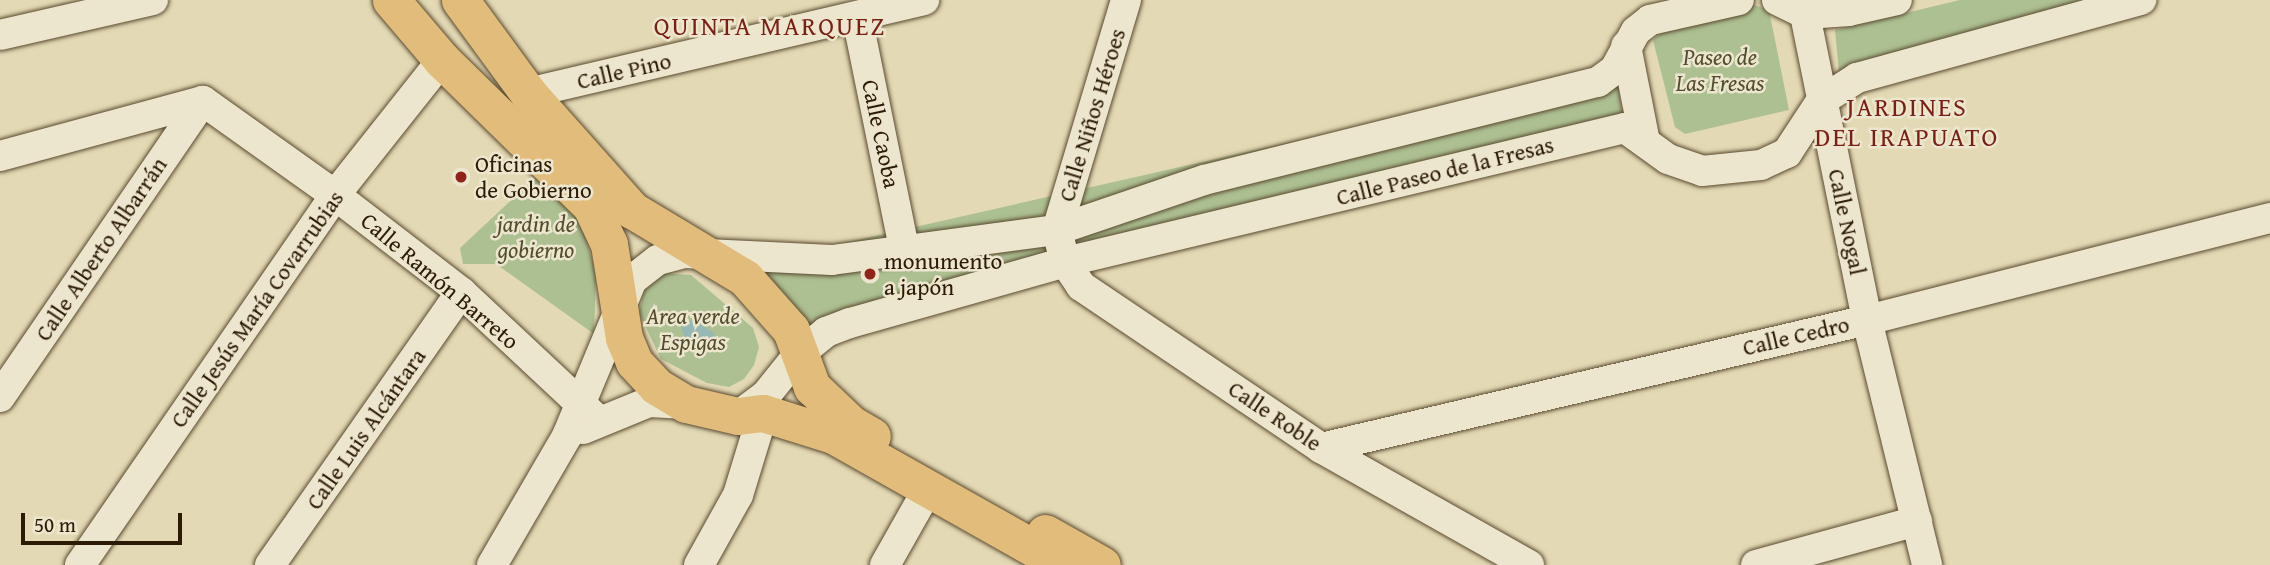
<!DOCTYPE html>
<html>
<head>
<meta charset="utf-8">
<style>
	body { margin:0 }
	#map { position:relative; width:2270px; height:565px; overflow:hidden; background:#e3d9b4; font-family:"Gentium Book Plus",serif }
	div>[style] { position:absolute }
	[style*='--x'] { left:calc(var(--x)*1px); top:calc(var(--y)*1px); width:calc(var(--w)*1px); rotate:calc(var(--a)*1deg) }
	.green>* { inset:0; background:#adc092 }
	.water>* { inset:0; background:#97b9b5 }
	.roads { filter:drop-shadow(0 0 2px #5a4a30) drop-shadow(0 0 2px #5a4a30) }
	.minor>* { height:30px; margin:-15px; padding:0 15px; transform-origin:15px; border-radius:15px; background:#ede6ce }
	.major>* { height:37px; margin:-18.5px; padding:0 18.5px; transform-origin:18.5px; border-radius:18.5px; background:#e2bc7a }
	.dots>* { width:19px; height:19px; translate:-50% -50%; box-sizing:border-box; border:4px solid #ede6ce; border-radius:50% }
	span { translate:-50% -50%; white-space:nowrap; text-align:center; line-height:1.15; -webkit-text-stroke:5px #ede6ce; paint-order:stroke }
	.park-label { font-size:23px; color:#534d2f; font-style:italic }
	.street-label { font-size:23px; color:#2c1b04 }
	.poi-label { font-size:23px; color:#2c1b04 }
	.left { translate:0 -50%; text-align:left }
	.quarter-label { font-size:26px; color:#7a1f14; letter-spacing:2px }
	.scale { position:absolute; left:21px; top:513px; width:161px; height:32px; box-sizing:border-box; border:4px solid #2c1b04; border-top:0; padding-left:9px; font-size:21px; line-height:24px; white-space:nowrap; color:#2c1b04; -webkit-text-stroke:5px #ede6ce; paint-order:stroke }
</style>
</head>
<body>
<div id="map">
	<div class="green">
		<div style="clip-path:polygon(1960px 0,2152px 0,1839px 72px,1835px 30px)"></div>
		<div style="clip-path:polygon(1754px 5px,1769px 10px,1789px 110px,1685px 134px,1675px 127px,1653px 40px,1667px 28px)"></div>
		<div style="clip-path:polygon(1615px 69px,1625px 128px,804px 327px,746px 265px)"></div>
		<div style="clip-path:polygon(538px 175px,582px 223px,596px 273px,594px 334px,496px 264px,463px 264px,460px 248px)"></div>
		<div style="clip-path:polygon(665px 273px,691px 275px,753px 328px,759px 347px,754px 365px,744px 379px,729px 387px,707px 383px,661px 359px,639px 313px,644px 290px)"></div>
	</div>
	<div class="water">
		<div style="clip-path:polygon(679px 320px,696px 321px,714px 333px,718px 348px,705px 353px,685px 339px)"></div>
	</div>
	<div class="roads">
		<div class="minor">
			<div style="--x:1126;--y:0;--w:240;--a:106.7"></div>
			<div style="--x:1057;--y:230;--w:33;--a:76"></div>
			<div style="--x:1065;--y:262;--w:29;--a:56"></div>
			<div style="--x:1081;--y:286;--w:290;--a:34"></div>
			<div style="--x:1321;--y:448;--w:239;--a:29.4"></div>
			<div style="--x:1777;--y:0;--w:32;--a:26"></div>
			<div style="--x:1806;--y:14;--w:43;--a:-4"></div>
			<div style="--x:1849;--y:11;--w:49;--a:-12.9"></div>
			<div style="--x:1802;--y:0;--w:327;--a:78.5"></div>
			<div style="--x:1867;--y:320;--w:252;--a:76.2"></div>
			<div style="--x:857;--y:17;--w:240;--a:78.5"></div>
			<div style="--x:0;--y:35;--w:157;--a:-12.9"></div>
			<div style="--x:1626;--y:46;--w:98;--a:78.8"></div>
			<div style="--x:528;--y:93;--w:407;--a:-13.2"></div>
			<div style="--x:203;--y:101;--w:162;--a:35.5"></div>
			<div style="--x:335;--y:195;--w:159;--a:37.6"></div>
			<div style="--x:461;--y:292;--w:190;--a:43.1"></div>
			<div style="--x:0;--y:156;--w:210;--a:-15.2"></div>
			<div style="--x:0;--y:397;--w:359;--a:-55.6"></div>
			<div style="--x:738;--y:416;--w:35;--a:-37"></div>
			<div style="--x:766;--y:395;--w:53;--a:-51.2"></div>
			<div style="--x:799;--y:354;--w:35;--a:-39"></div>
			<div style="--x:826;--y:332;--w:26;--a:-21"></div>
			<div style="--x:850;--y:323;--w:223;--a:-15.8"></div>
			<div style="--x:1065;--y:262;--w:576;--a:-13.46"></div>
			<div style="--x:1625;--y:128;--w:53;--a:35.8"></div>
			<div style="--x:1668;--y:159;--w:36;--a:19"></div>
			<div style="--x:1702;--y:171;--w:59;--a:-5.8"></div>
			<div style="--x:1761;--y:165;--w:29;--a:-25"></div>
			<div style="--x:1787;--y:153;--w:62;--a:-56.8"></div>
			<div style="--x:1821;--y:101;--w:43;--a:-32.6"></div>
			<div style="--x:1857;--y:78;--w:295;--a:-15.4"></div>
			<div style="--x:583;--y:429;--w:71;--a:-22.2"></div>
			<div style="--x:649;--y:402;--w:37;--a:3"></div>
			<div style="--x:1321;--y:448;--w:561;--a:-13.19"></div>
			<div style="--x:1867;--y:320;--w:416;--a:-14.2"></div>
			<div style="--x:80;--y:565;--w:449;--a:-55.4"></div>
			<div style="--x:335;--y:195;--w:172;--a:-51.6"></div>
			<div style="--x:270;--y:565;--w:333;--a:-55"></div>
			<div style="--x:492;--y:565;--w:149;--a:-59.8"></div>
			<div style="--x:567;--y:436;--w:169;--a:-67.4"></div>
			<div style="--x:632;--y:280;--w:33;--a:-38"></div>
			<div style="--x:658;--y:260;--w:28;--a:-15"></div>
			<div style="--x:685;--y:253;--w:147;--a:2.7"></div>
			<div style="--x:832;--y:260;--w:227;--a:-7.6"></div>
			<div style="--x:1057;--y:230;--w:155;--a:-18.8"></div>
			<div style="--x:1204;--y:180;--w:406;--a:-14"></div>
			<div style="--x:1598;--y:82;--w:21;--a:-37"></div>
			<div style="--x:1615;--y:69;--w:43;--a:-61.1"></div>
			<div style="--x:1636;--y:31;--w:18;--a:-38"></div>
			<div style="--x:1650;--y:20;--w:91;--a:-12.7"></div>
			<div style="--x:699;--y:565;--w:80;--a:-60.9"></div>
			<div style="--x:738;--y:495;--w:86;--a:-73"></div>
			<div style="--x:885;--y:565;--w:87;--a:-60.5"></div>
			<div style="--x:1756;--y:565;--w:167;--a:-15.3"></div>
		</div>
		<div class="major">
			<div style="--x:391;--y:0;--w:79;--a:49.6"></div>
			<div style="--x:442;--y:60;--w:209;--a:44.4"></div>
			<div style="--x:591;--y:206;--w:42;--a:64.7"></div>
			<div style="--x:609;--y:244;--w:95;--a:80.9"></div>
			<div style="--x:624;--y:338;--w:26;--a:67"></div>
			<div style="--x:634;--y:362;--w:33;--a:47"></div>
			<div style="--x:656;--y:386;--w:35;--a:31"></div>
			<div style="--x:686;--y:404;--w:53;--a:13"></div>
			<div style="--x:738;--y:416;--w:25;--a:-7"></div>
			<div style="--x:763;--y:413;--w:73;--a:17.4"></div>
			<div style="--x:833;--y:435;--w:265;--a:29.4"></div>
			<div style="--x:460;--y:0;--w:115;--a:53.8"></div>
			<div style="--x:528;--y:93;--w:157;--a:48.4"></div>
			<div style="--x:632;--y:210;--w:132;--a:31"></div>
			<div style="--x:745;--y:278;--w:69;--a:48.5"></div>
			<div style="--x:791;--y:330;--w:61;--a:69.8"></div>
			<div style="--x:812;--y:387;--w:54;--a:43.5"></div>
			<div style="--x:851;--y:424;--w:24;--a:30"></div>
			<div style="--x:1045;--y:533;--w:65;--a:29.3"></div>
		</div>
	</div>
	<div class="dots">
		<div style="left:461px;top:177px;background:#8f2418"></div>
		<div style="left:870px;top:274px;background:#8f2418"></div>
	</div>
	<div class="park-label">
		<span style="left:1720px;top:70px">Paseo de<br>Las Fresas</span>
		<span style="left:536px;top:237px">jardin de<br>gobierno</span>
		<span style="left:693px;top:329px">Area verde<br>Espigas</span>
	</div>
	<div class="street-label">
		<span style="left:624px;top:71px;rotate:-13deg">Calle Pino</span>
		<span style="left:1092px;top:115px;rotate:-73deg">Calle Niños Héroes</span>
		<span style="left:881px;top:134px;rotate:78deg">Calle Caoba</span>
		<span style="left:1445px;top:171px;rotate:-14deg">Calle Paseo de la Fresas</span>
		<span style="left:1847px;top:222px;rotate:78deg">Calle Nogal</span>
		<span style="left:101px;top:249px;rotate:-56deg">Calle Alberto Albarrán</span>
		<span style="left:440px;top:281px;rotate:40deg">Calle Ramón Barreto</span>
		<span style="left:257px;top:309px;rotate:-55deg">Calle Jesús María Covarrubias</span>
		<span style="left:1796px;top:336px;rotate:-13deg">Calle Cedro</span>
		<span style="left:1275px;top:416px;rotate:34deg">Calle Roble</span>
		<span style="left:366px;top:429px;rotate:-55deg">Calle Luis Alcántara</span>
	</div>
	<div class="poi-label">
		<span class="left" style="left:475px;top:177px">Oficinas<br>de Gobierno</span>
		<span class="left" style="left:884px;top:274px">monumento<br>a japón</span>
	</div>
	<div class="quarter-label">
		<span style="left:770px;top:26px">QUINTA MARQUEZ</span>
		<span style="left:1907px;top:122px">JARDINES<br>DEL IRAPUATO</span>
	</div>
	<div class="scale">50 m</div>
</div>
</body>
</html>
